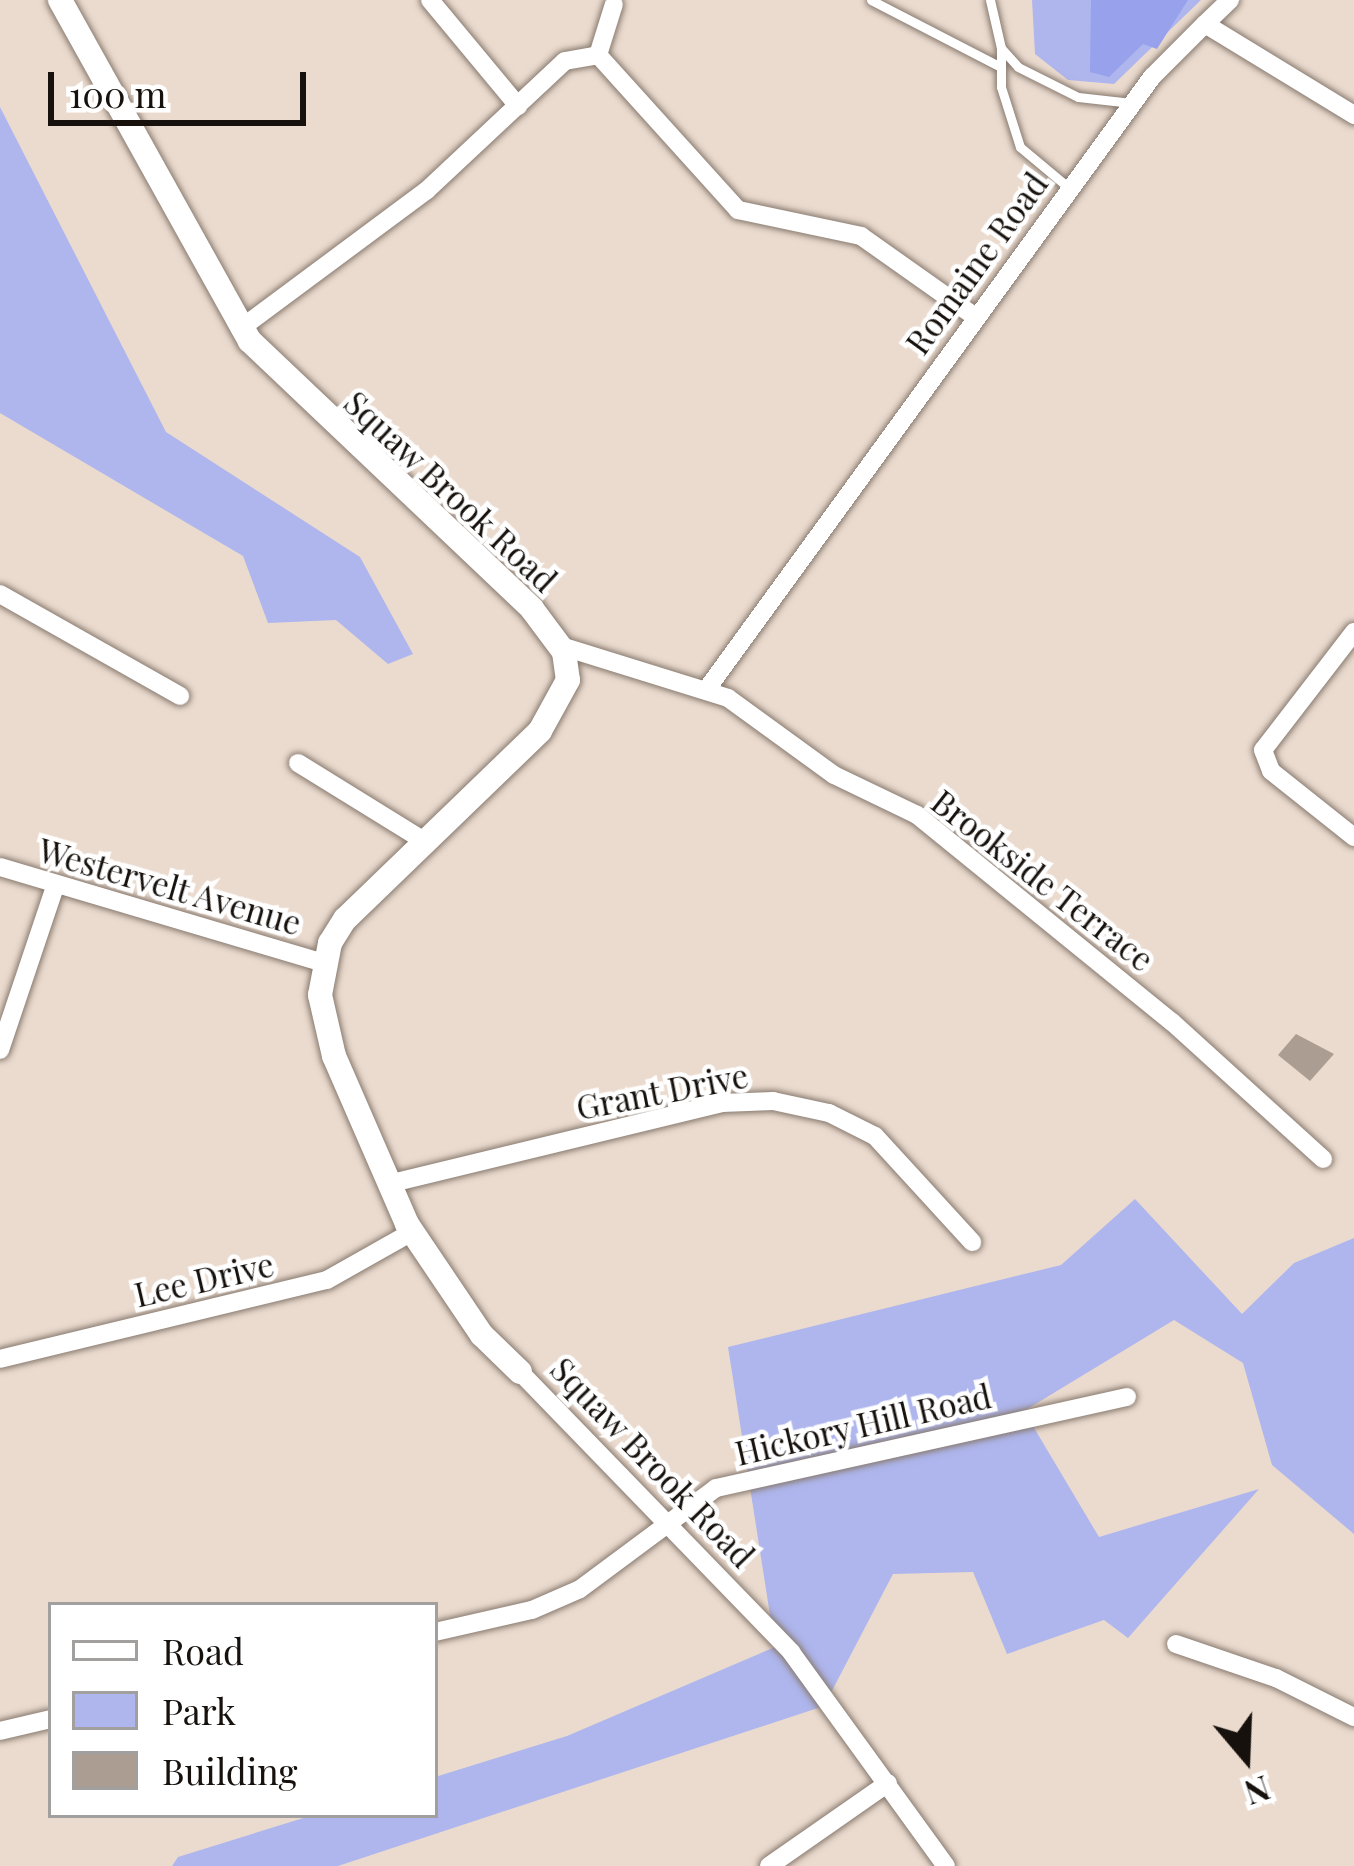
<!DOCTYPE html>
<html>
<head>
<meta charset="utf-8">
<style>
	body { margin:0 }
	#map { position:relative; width:1354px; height:1866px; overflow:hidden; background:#ebdbcf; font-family:"Playfair Display",serif }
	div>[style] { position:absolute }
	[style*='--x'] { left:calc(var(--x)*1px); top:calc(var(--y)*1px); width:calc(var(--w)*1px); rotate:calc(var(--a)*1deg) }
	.green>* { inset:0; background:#aeb6ed }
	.water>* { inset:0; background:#98a1ec }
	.building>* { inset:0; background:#ac9d92 }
	.roads { filter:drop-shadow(0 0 3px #887a6f) drop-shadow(0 0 3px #887a6f) }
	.service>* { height:9px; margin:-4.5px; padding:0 4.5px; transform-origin:4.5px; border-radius:4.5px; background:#fff }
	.minor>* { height:18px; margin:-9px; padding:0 9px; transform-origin:9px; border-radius:9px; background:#fff }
	.tertiary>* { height:24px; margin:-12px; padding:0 12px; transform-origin:12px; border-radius:12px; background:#fff }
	span { translate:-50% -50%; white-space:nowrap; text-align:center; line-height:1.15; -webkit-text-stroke:9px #fff; paint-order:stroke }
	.street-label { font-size:33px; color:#16110d }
	.legend { position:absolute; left:48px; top:1602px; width:390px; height:216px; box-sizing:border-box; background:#fff; border:3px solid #a2a09e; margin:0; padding:15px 21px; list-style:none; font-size:36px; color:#16110d }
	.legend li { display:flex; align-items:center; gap:24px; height:60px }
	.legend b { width:60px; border:3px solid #a2a09e }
	.north { position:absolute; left:1186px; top:1698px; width:120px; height:120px; -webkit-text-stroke:9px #fff; paint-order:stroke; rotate:161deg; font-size:33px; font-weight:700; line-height:48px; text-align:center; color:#16110d }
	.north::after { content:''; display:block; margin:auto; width:42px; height:54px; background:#16110d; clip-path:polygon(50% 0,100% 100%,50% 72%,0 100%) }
	.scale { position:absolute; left:48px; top:72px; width:258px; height:54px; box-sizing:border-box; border:6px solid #16110d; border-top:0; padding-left:15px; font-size:36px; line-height:42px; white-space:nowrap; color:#16110d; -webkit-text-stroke:9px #fff; paint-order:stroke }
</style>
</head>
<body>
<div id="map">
	<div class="green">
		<div style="clip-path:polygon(1032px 0,1201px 0,1114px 84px,1068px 80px,1035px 54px)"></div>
		<div style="clip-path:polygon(0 107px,166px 432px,360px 557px,413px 654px,388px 664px,336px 620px,268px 623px,243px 556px,0 413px)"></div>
		<div style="clip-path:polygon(1135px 1199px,1242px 1314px,1294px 1263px,1354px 1238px,1354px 1534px,1272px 1465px,1243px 1363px,1174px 1320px,1024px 1411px,1099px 1537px,1259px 1489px,1128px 1638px,1104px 1620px,1007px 1654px,973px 1572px,893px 1574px,824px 1706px,338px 1866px,172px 1866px,178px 1857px,313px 1815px,435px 1815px,435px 1777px,567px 1736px,775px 1647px,728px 1347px,1061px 1265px)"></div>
	</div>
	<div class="water">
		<div style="clip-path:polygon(1091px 0,1188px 0,1157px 49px,1143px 44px,1109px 77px,1090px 72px)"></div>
	</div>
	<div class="building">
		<div style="clip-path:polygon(1296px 1034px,1334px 1054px,1310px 1081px,1278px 1055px)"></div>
	</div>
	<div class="roads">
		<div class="service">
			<div style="--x:871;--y:0;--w:146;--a:27.3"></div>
			<div style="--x:990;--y:0;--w:49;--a:77.1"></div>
			<div style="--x:1001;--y:48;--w:25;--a:48"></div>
			<div style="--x:1018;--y:67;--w:67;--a:26.6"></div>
			<div style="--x:1078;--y:97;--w:54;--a:6.3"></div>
			<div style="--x:1001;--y:48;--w:39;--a:90"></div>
			<div style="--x:1001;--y:87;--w:63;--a:72.4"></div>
			<div style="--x:1020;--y:147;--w:64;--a:39.9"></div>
		</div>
		<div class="minor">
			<div style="--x:430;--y:0;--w:138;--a:50.3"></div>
			<div style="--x:1205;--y:24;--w:35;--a:-44"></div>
			<div style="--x:598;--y:55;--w:209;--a:47.9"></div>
			<div style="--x:738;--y:210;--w:126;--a:11.9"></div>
			<div style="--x:861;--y:236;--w:138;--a:35.3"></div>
			<div style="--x:240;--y:329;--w:232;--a:-36.6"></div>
			<div style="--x:426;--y:191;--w:190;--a:-43.1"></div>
			<div style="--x:565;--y:61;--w:34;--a:-10"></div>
			<div style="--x:598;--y:55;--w:53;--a:-72.6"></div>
			<div style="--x:0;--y:594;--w:207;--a:29.5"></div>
			<div style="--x:1354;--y:632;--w:149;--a:127.6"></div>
			<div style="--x:1263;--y:750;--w:22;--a:69"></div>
			<div style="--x:1271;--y:771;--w:106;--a:38.5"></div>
			<div style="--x:561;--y:646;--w:175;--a:17.3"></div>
			<div style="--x:728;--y:698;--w:131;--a:36"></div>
			<div style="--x:834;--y:775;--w:92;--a:25.7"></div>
			<div style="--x:917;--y:815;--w:328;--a:39.1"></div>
			<div style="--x:1172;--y:1022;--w:204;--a:42.2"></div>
			<div style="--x:707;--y:689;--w:757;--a:-53.98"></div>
			<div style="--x:1152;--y:77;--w:75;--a:-45"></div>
			<div style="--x:1205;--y:24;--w:175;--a:31.4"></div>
			<div style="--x:298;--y:763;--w:150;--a:31.7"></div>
			<div style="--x:0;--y:867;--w:338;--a:16.5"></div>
			<div style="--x:0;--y:1050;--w:175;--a:-71.4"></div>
			<div style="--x:388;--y:1184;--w:344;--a:-13.6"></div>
			<div style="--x:722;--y:1103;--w:51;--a:-2.2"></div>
			<div style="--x:773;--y:1101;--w:57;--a:12.1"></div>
			<div style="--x:829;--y:1113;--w:51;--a:26.6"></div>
			<div style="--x:875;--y:1136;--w:144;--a:47.5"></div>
			<div style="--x:0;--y:1359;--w:336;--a:-13.6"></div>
			<div style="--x:327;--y:1280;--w:98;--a:-29.5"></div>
			<div style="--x:520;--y:1372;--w:390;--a:45.9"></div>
			<div style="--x:791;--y:1652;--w:264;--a:54.1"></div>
			<div style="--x:435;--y:1632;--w:99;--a:-12.8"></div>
			<div style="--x:532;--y:1610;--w:52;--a:-23.6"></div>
			<div style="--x:580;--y:1589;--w:169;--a:-36.6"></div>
			<div style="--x:716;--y:1488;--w:421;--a:-12.5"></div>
			<div style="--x:1176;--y:1644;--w:106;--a:18.8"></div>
			<div style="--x:1276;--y:1678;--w:87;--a:26.6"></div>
			<div style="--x:0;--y:1731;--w:52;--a:-13.2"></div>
			<div style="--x:769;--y:1866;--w:145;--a:-34.9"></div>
		</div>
		<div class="tertiary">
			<div style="--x:60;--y:0;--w:390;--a:60.9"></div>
			<div style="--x:250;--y:341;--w:389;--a:43.5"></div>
			<div style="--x:532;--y:609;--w:54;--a:53.3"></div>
			<div style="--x:564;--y:652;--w:28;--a:82"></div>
			<div style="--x:568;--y:680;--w:58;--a:118.8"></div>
			<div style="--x:540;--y:731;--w:271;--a:136"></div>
			<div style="--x:345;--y:919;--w:28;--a:122"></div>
			<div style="--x:330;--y:943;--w:53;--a:100.9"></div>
			<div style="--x:320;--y:995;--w:63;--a:77.1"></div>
			<div style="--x:334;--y:1056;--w:183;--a:66.5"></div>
			<div style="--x:407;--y:1224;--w:134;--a:56"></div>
			<div style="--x:482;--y:1335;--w:53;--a:44.2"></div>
		</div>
	</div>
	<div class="street-label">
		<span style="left:976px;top:263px;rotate:-54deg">Romaine Road</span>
		<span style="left:451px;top:491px;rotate:43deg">Squaw Brook Road</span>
		<span style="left:1043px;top:880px;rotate:38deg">Brookside Terrace</span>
		<span style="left:170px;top:886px;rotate:16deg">Westervelt Avenue</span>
		<span style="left:662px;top:1091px;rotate:-11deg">Grant Drive</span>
		<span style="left:204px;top:1279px;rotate:-13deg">Lee Drive</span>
		<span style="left:863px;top:1424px;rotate:-13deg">Hickory Hill Road</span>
		<span style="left:653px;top:1462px;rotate:46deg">Squaw Brook Road</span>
	</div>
	<ul class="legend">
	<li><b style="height:15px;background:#fff"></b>Road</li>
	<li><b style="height:33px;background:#aeb6ed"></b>Park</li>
	<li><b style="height:33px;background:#ac9d92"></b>Building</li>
	</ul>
	<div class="north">N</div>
	<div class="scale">100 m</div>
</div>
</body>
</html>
